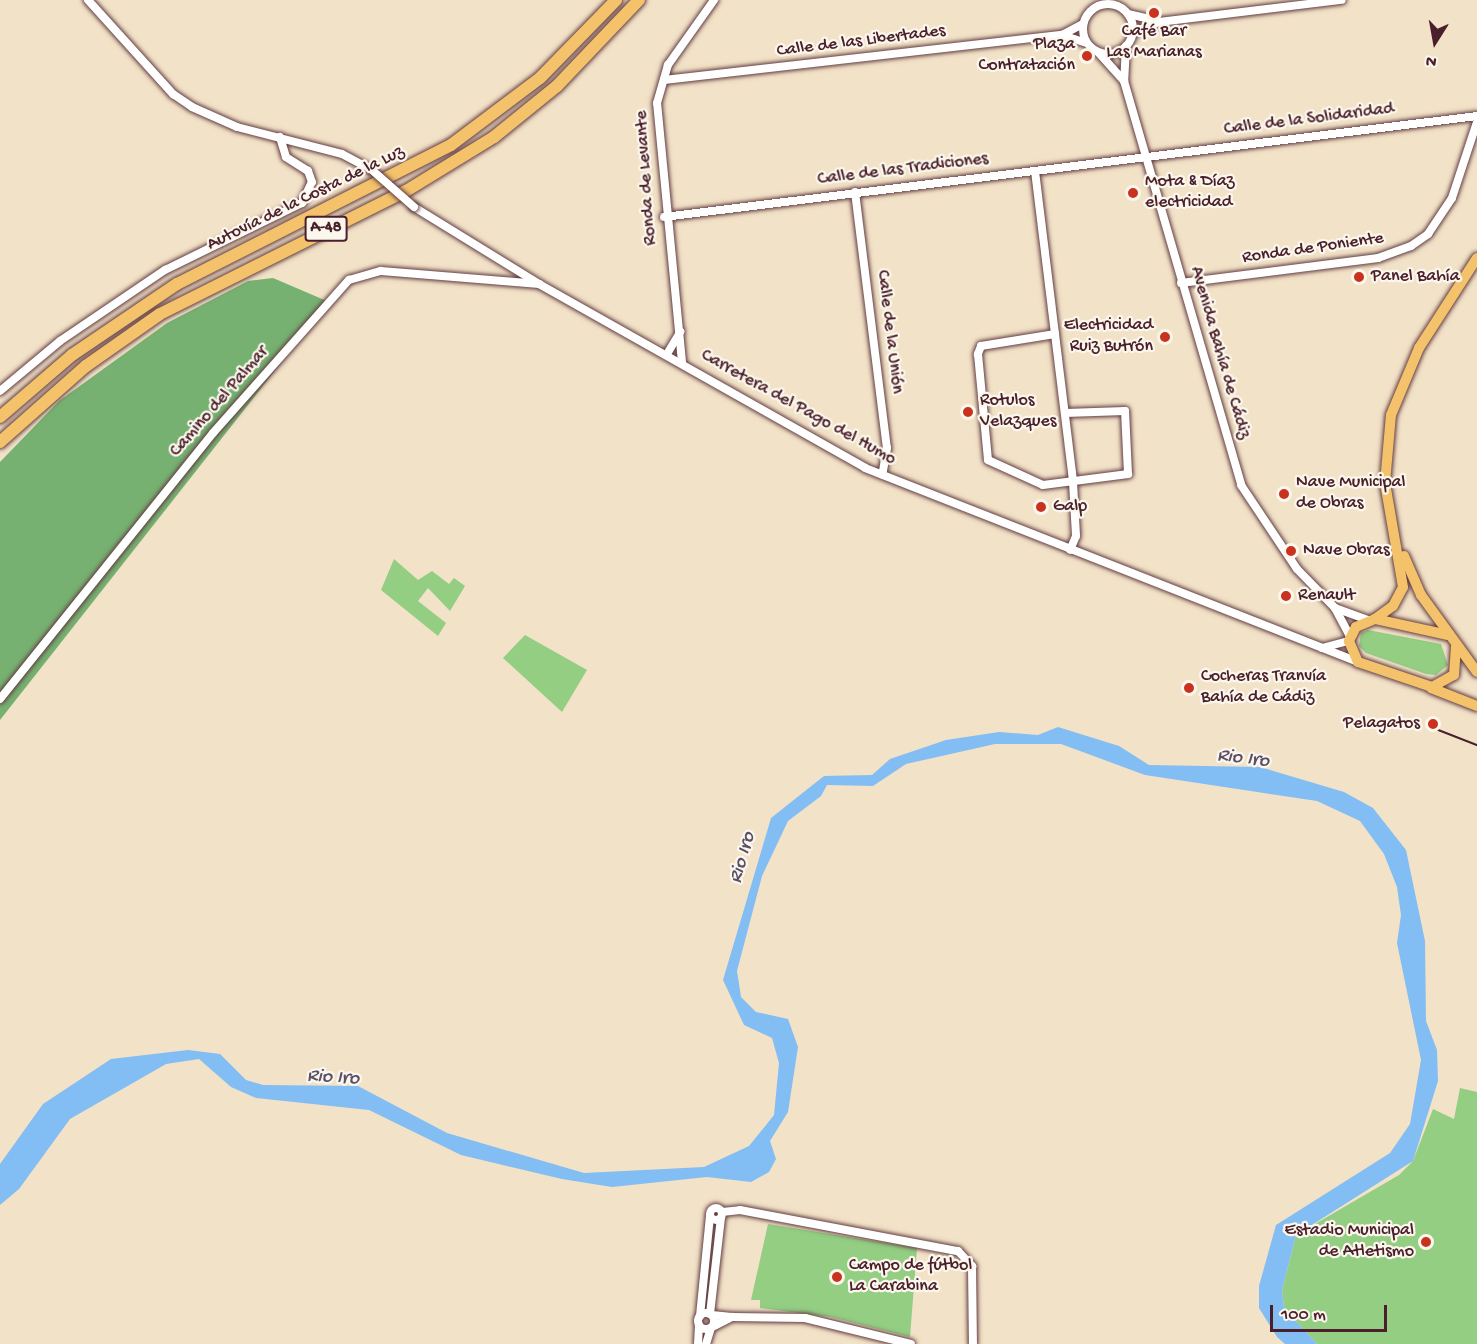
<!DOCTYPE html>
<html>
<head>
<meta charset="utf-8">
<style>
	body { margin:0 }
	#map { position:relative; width:1477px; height:1344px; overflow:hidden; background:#f2e2c7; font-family:"Gochi Hand",sans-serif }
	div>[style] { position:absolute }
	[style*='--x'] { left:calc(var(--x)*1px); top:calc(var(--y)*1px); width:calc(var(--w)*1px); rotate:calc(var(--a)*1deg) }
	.green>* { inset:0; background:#93ce83 }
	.forest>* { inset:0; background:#76b171 }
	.water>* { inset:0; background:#82bdf4 }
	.roads { filter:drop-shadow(0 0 2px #633c42) drop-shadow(0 0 2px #633c42) }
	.minor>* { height:8px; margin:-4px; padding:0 4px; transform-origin:4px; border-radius:4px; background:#fff }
	.minor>.ring { margin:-4px; padding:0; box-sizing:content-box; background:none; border:8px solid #fff; border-radius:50% }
	.major>* { height:10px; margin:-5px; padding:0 5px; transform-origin:5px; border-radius:5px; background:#f4c26a }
	.highway>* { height:12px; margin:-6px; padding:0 6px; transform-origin:6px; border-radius:6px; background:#f4c26a }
	.tram>* { height:1.5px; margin:-0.75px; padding:0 0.75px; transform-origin:0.75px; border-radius:0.75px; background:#4a1f2b }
	.bridges { filter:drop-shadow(0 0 2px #633c42) drop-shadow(0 0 2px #633c42) }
	.minor-bridge>* { height:8px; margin:-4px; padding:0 4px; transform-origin:4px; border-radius:4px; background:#fff }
	.dots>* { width:16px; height:16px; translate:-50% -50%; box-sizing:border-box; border:3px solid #fbf7ec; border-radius:50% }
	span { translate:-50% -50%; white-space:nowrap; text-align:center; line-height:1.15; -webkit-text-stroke:4.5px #fbf7ec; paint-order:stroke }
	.shield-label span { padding:2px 4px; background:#fbf7ec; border:2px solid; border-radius:4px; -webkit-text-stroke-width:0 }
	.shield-label { font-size:16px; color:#4a1f2b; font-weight:700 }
	.poi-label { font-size:18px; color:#4a1f2b }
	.right { translate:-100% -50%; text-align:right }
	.left { translate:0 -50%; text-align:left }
	.street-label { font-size:18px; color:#4a1f2b }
	.water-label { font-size:20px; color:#5b4e67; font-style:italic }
	.north { position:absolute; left:1405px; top:12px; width:60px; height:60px; -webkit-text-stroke:4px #fbf7ec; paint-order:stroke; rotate:191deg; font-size:16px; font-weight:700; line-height:24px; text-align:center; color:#4a1f2b }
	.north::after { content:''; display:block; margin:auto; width:21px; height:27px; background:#4a1f2b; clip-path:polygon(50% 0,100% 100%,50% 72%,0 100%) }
	.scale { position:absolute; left:1270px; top:1305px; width:117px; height:27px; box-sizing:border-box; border:3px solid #4a1f2b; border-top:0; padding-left:8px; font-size:18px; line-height:21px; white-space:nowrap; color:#4a1f2b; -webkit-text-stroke:4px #fbf7ec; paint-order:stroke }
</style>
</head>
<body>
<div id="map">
	<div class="green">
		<div style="clip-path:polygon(394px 559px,418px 580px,432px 571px,449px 584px,454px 578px,465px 586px,450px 611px,428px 588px,418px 601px,446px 623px,438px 636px,381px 590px)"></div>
		<div style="clip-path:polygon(1368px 630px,1441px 644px,1448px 665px,1436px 675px,1426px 674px,1366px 653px,1359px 646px,1361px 633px)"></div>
		<div style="clip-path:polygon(525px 635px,587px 670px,562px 712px,503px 658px)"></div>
		<div style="clip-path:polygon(1460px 1088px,1477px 1092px,1477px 1344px,1317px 1344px,1284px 1308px,1282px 1290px,1296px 1235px,1399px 1175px,1413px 1161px,1433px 1109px,1454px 1119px)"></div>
		<div style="clip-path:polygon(768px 1224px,917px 1248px,910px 1337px,831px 1317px,760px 1308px,760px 1300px,751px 1300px)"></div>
	</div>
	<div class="forest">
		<div style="clip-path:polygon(273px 278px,329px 302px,0 720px,0 462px,59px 401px,167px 323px,248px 281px)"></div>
	</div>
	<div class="water">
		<div style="clip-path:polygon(1058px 727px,1119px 746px,1149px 765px,1260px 767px,1344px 792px,1373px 808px,1406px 850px,1425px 941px,1426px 1021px,1437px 1050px,1438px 1081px,1413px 1161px,1296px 1235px,1282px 1290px,1284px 1308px,1317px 1344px,1285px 1344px,1277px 1337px,1259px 1308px,1259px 1286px,1276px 1225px,1390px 1153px,1410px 1124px,1421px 1060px,1397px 943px,1401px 915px,1397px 887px,1384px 854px,1360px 821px,1317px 801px,1145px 775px,1061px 744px,995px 744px,906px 764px,873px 786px,827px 785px,821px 796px,788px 821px,762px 876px,737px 971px,741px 997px,756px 1012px,788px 1019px,798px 1047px,788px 1112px,770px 1141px,776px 1159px,769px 1172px,751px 1182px,707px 1177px,612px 1187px,562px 1179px,461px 1155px,369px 1110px,256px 1098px,231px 1087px,199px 1059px,166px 1064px,70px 1119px,19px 1189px,0 1205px,0 1164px,43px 1104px,111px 1059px,188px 1050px,220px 1054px,246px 1080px,263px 1085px,358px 1086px,447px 1133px,584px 1173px,704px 1167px,749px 1146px,774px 1115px,779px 1063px,772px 1038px,744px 1025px,723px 980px,771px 818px,824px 776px,872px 775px,890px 759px,946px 740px,999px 732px,1038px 735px)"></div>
	</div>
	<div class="roads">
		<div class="minor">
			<div style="--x:88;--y:0;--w:127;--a:47.9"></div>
			<div style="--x:173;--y:94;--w:23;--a:34"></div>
			<div style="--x:192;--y:107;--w:49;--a:24"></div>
			<div style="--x:237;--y:127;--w:108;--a:14.4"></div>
			<div style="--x:342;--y:154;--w:34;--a:28"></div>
			<div class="ring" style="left:1083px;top:4px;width:42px;height:42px"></div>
			<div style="--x:1128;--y:14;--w:32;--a:13"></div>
			<div style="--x:1132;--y:33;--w:29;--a:-22"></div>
			<div style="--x:1159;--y:22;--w:184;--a:-6.9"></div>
			<div style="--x:1062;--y:35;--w:26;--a:18"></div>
			<div style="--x:1126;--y:46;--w:35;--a:93"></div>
			<div style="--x:1124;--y:81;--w:421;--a:73.8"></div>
			<div style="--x:1241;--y:485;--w:101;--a:56.3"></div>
			<div style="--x:1297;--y:569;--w:54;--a:45.7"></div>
			<div style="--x:1335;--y:608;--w:35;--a:20"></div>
			<div style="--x:1098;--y:52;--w:39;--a:48"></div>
			<div style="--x:664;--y:80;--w:401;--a:-6.5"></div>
			<div style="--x:1062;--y:35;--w:24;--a:-28"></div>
			<div style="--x:1035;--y:171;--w:313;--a:83"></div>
			<div style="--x:1073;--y:482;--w:54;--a:86.8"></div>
			<div style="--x:1076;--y:536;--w:15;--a:113"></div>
			<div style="--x:855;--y:192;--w:258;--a:82.9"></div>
			<div style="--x:887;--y:448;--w:27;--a:100"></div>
			<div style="--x:414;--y:207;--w:147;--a:31.6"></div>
			<div style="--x:539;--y:284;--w:374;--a:29.4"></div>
			<div style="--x:865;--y:468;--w:530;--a:21.48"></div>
			<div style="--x:664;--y:217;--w:819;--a:-7.08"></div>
			<div style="--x:1181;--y:283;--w:199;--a:-7.2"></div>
			<div style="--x:1378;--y:258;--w:35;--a:-20"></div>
			<div style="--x:1411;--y:246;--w:21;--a:-35"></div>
			<div style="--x:1428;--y:234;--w:43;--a:-56.3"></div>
			<div style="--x:1452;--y:198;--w:80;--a:-71.8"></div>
			<div style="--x:1055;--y:334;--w:75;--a:170.8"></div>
			<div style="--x:981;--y:346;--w:9;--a:111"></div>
			<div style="--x:978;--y:354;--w:106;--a:84.6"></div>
			<div style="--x:988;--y:460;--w:60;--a:24.4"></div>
			<div style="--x:1043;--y:485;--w:86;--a:-7.4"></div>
			<div style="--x:1128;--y:474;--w:63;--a:-92.7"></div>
			<div style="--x:1125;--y:411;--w:60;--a:178.1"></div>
			<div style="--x:667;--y:354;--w:26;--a:-59"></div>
			<div style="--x:682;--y:362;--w:260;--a:-95.5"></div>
			<div style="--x:657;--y:103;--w:40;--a:-74"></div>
			<div style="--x:668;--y:65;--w:80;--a:-54.7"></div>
			<div style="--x:0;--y:391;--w:78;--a:-39.8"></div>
			<div style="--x:60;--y:341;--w:127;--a:-34.1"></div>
			<div style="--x:165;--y:270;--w:153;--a:-26.1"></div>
			<div style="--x:302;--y:203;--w:23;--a:-65"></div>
			<div style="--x:312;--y:182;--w:12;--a:-110"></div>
			<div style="--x:308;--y:171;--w:26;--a:-148"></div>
			<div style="--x:286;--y:157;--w:21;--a:-107"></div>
			<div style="--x:1335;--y:608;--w:32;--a:62"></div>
			<div style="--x:1322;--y:648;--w:28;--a:-15"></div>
			<div style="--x:0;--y:699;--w:341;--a:-51.3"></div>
			<div style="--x:213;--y:433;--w:205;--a:-48.4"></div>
			<div style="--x:349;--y:280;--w:33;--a:-16"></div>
			<div style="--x:381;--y:271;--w:159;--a:4.7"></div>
			<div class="ring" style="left:710px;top:1208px;width:4px;height:4px"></div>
			<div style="--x:722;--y:1212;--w:18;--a:-6"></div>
			<div style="--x:740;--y:1210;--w:222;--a:10.7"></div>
			<div style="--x:958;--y:1251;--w:21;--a:47"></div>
			<div style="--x:972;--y:1266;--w:78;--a:89.3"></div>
			<div class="ring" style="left:698px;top:1313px;width:8px;height:8px"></div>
			<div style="--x:710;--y:1314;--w:97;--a:-83.5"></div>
			<div style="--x:712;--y:1315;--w:20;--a:6"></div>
			<div style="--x:732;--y:1317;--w:22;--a:153"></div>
			<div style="--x:700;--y:1316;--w:101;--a:-84.3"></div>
			<div style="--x:732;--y:1317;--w:73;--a:0.8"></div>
			<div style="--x:805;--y:1318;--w:109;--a:13.8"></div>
			<div style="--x:698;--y:1344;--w:19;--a:-87"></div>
			<div style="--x:706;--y:1344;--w:17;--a:-73"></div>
		</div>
		<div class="major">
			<div style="--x:1404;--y:556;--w:43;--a:66.4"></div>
			<div style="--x:1421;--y:595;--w:95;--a:54"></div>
			<div style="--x:1375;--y:619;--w:22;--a:-36"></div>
			<div style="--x:1393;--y:606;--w:21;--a:-62"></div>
			<div style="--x:1403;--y:587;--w:106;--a:-99.8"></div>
			<div style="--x:1385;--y:483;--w:68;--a:-85"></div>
			<div style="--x:1391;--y:415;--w:73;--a:-67.3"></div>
			<div style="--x:1419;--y:348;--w:107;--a:-57.2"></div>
			<div style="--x:1448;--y:635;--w:75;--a:-167.6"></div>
			<div style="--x:1375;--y:619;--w:21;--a:157"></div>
			<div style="--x:1356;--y:627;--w:16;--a:117"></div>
			<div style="--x:1349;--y:641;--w:23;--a:67"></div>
			<div style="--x:1358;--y:662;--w:78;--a:18.7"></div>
			<div style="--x:1432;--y:687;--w:25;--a:-29"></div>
			<div style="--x:1454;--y:675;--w:30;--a:-86"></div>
			<div style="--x:1431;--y:688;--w:49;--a:21.4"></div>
		</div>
		<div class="highway">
			<div style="--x:0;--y:417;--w:95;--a:-40.7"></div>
			<div style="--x:72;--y:355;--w:127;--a:-34.1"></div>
			<div style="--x:177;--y:284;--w:307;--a:-26.9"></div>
			<div style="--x:451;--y:145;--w:111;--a:-37"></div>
			<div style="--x:540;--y:78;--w:109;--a:-45.7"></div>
			<div style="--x:0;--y:442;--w:115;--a:-41.5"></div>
			<div style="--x:86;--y:366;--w:90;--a:-35.1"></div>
			<div style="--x:160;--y:314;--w:275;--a:-26.6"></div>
			<div style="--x:406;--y:191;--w:103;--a:-31.5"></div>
			<div style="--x:494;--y:137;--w:81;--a:-39"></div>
			<div style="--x:557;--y:86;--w:119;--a:-46.4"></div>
		</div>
	</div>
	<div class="tram">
		<div style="--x:1431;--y:727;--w:49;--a:21.4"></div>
	</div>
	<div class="bridges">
		<div class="minor-bridge">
			<div style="--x:372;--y:170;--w:56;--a:41.4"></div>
		</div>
	</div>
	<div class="dots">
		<div style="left:1154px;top:13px;background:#c8321e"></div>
		<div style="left:1087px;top:56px;background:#c8321e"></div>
		<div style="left:1133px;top:193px;background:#c8321e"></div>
		<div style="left:1359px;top:277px;background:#c8321e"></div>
		<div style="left:1165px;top:337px;background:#c8321e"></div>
		<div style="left:968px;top:412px;background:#c8321e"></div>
		<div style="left:1284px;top:494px;background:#c8321e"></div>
		<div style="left:1041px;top:507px;background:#c8321e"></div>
		<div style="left:1291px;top:551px;background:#c8321e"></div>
		<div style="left:1286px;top:596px;background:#c8321e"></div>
		<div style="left:1189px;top:688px;background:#c8321e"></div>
		<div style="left:1433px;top:724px;background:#c8321e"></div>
		<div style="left:1426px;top:1242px;background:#c8321e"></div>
		<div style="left:837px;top:1277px;background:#c8321e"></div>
	</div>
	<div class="shield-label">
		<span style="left:326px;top:229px">A-48</span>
	</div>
	<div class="poi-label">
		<span style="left:1154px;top:43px">Café Bar<br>Las Marianas</span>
		<span class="right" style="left:1075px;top:56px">Plaza<br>Contratación</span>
		<span class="left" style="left:1145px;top:193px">Mota &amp; Díaz<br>electricidad</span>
		<span class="left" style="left:1371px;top:277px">Panel Bahía</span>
		<span class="right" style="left:1153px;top:337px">Electricidad<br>Ruiz Butrón</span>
		<span class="left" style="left:980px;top:412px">Rotulos<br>Velazques</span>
		<span class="left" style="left:1296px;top:494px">Nave Municipal<br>de Obras</span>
		<span class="left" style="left:1053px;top:507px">Galp</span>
		<span class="left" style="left:1303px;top:551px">Nave Obras</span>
		<span class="left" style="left:1298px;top:596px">Renault</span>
		<span class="left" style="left:1201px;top:688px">Cocheras Tranvía<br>Bahía de Cádiz</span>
		<span class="right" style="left:1420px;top:724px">Pelagatos</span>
		<span class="right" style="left:1414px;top:1242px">Estadio Municipal<br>de Atletismo</span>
		<span class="left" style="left:849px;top:1277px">Campo de fútbol<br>La Carabina</span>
	</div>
	<div class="street-label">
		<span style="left:861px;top:42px;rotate:-7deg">Calle de las Libertades</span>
		<span style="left:1309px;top:120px;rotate:-7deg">Calle de la Solidaridad</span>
		<span style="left:903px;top:170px;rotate:-7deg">Calle de las Tradiciones</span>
		<span style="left:647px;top:178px;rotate:-94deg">Ronda de Levante</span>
		<span style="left:306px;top:199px;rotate:-26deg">Autovía de la Costa de la Luz</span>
		<span style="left:1313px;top:249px;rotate:-8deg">Ronda de Poniente</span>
		<span style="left:889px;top:332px;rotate:83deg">Calle de la Unión</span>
		<span style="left:1219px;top:353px;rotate:74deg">Avenida Bahía de Cádiz</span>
		<span style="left:220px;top:402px;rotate:-49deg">Camino del Palmar</span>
		<span style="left:798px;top:408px;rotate:29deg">Carretera del Pago del Humo</span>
	</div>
	<div class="water-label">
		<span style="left:1243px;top:759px;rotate:7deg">Rio Iro</span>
		<span style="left:743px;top:858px;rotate:-74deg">Rio Iro</span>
		<span style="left:333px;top:1078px;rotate:4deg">Rio Iro</span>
	</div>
	<div class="north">N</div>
	<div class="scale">100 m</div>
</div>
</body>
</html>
